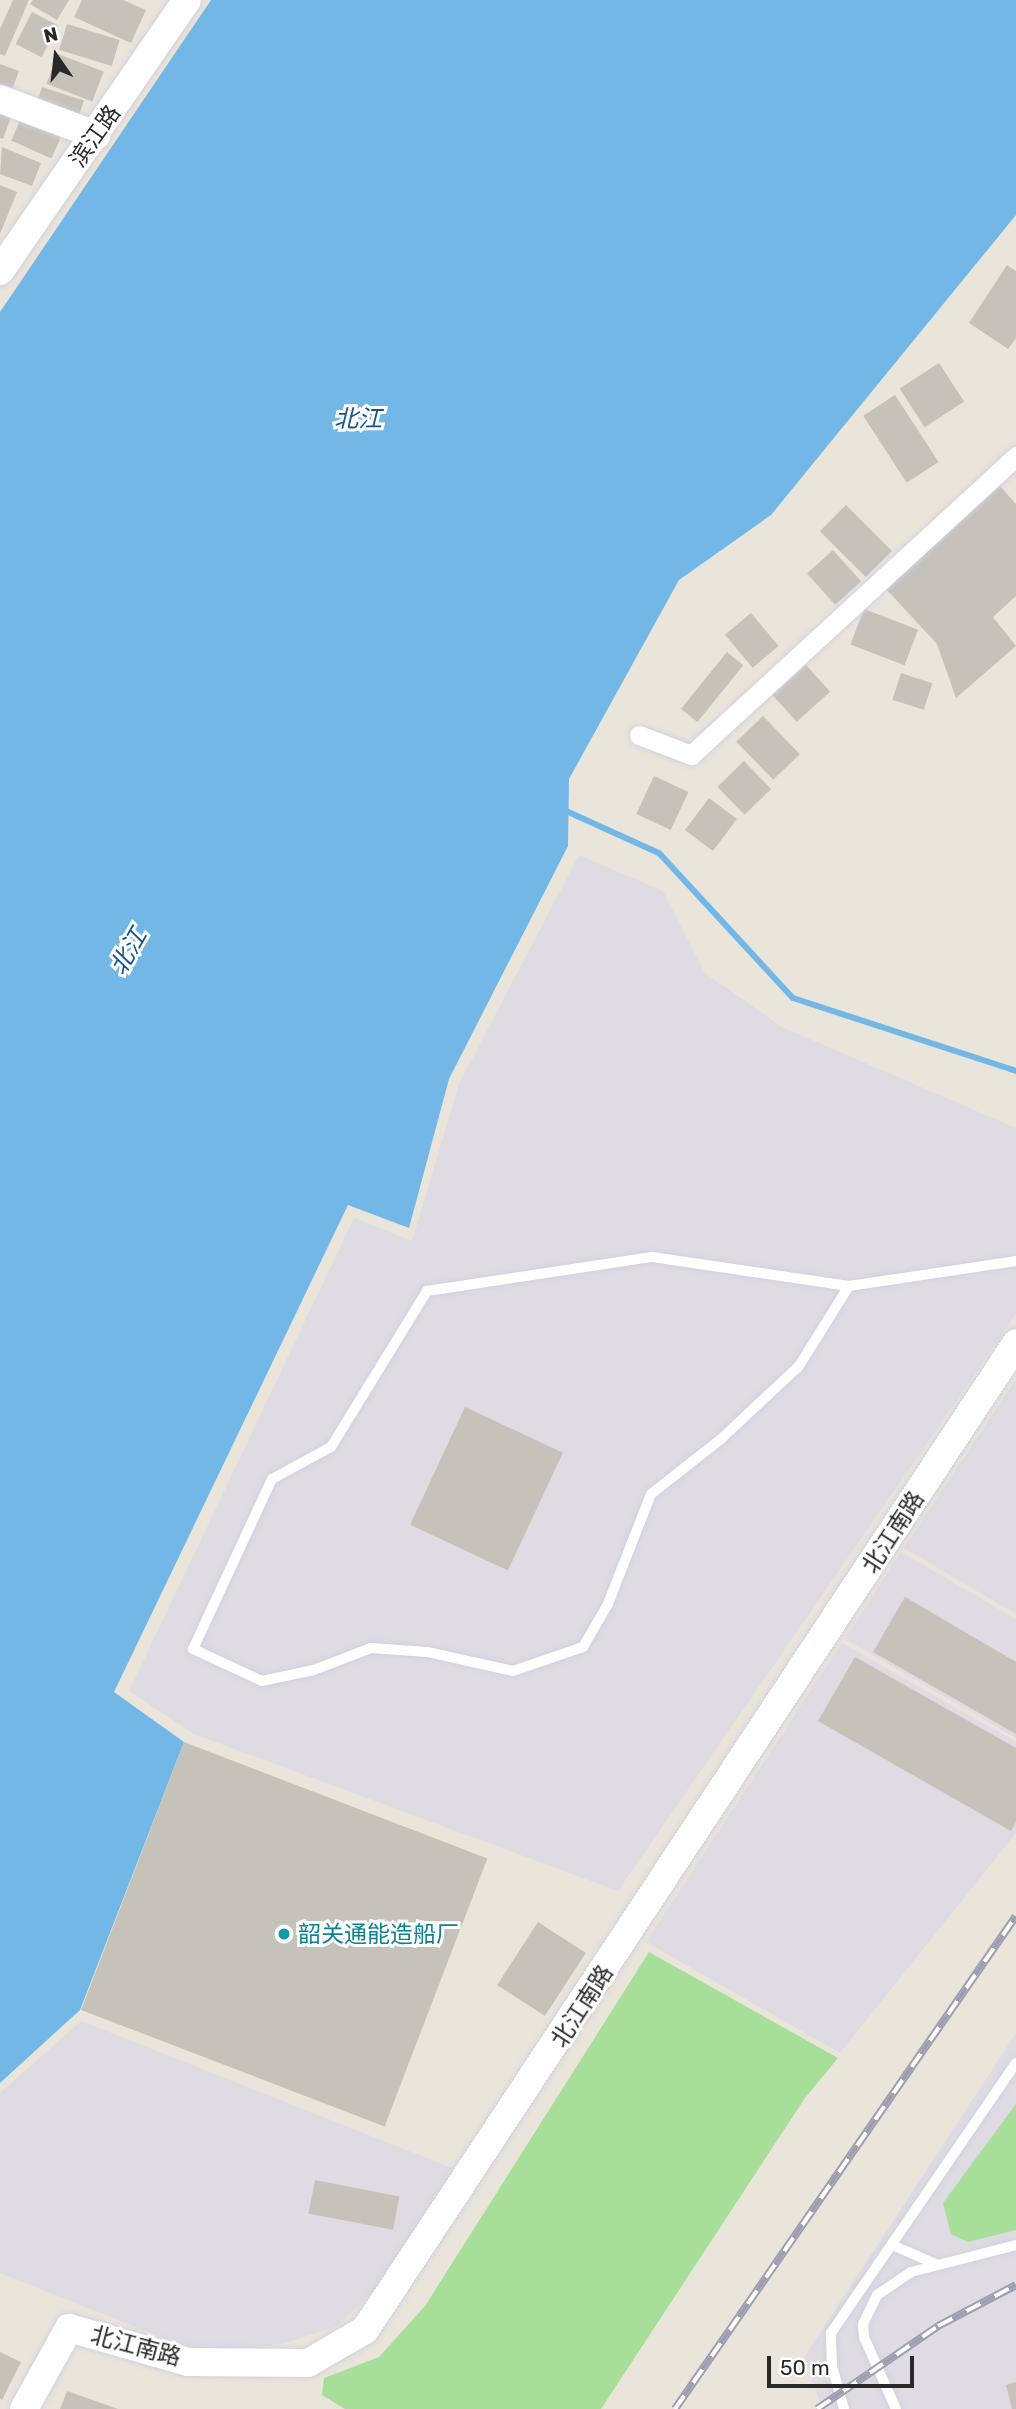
<!DOCTYPE html>
<html>
<head>
<meta charset="utf-8">
<style>
	body { margin:0 }
	#map { position:relative; width:1016px; height:2409px; overflow:hidden; background:#eae5da; font-family:Rubik,"Noto Sans SC",sans-serif }
	div>[style] { position:absolute }
	[style*='--x'] { left:calc(var(--x)*1px); top:calc(var(--y)*1px); width:calc(var(--w)*1px); rotate:calc(var(--a)*1deg) }
	.industrial>* { inset:0; background:#dedbe2 }
	.green>* { inset:0; background:#a7de9a }
	.water>* { inset:0; background:#73b7e7 }
	.stream>* { height:6px; margin:-3px; padding:0 3px; transform-origin:3px; border-radius:3px; background:#73b7e7 }
	.building>* { inset:0; background:#c5c2ba; transform-origin:0 0 }
	.roads { filter:drop-shadow(0 0 2px #d0d1e0) drop-shadow(0 0 2px #d0d1e0) }
	.lane>* { height:10px; margin:-5px; padding:0 5px; transform-origin:5px; border-radius:5px; background:#fff }
	.street>* { height:19px; margin:-9.5px; padding:0 9.5px; transform-origin:9.5px; border-radius:9.5px; background:#fff }
	.secondary>* { height:28px; margin:-14px; padding:0 14px; transform-origin:14px; border-radius:14px; background:#fff }
	.rail>* { height:8px; margin-top:-4px; transform-origin:0; background:repeating-linear-gradient(90deg,#fff 0 16px,#9e9eb1 0 32px); box-sizing:border-box; border-block:2px solid #9e9eb1 }
	.dots>* { width:19px; height:19px; translate:-50% -50%; box-sizing:border-box; border:4px solid #fff; border-radius:50% }
	span { translate:-50% -50%; white-space:nowrap; text-align:center; line-height:1.15; -webkit-text-stroke:6px #fff; paint-order:stroke }
	.street-label { font-size:23px; color:#282828 }
	.culture-label { font-size:23px; color:#0d838f }
	.left { translate:0 -50%; text-align:left }
	.water-label { font-size:24px; color:#15548f; font-style:italic }
	.north { position:absolute; left:21px; top:21px; width:70px; height:70px; -webkit-text-stroke:5px #fff; paint-order:stroke; rotate:346deg; font-size:19px; font-weight:700; line-height:28px; text-align:center; color:#282828 }
	.north::after { content:''; display:block; margin:auto; width:24px; height:32px; background:#282828; clip-path:polygon(50% 0,100% 100%,50% 72%,0 100%) }
	.scale { position:absolute; left:767px; top:2356px; width:147px; height:32px; box-sizing:border-box; border:4px solid #282828; border-top:0; padding-left:9px; font-size:21px; line-height:24px; white-space:nowrap; color:#282828; -webkit-text-stroke:5px #fff; paint-order:stroke }
</style>
</head>
<body>
<div id="map">
	<div class="industrial">
		<div style="clip-path:polygon(579px 855px,663px 891px,705px 973px,782px 1027px,1016px 1128px,1016px 1314px,618px 1891px,194px 1734px,129px 1691px,354px 1218px,412px 1241px,459px 1084px)"></div>
		<div style="clip-path:polygon(1016px 1379px,1016px 1614px,904px 1548px)"></div>
		<div style="clip-path:polygon(901px 1552px,1016px 1619px,1016px 1738px,845px 1639px)"></div>
		<div style="clip-path:polygon(842px 1643px,1016px 1742px,1016px 1833px,840px 2053px,646px 1942px)"></div>
		<div style="clip-path:polygon(81px 2021px,452px 2168px,396px 2269px,337px 2326px,282px 2344px,201px 2353px,0 2273px,0 2093px)"></div>
		<div style="clip-path:polygon(1016px 2033px,1016px 2409px,822px 2409px,805px 2356px)"></div>
	</div>
	<div class="green">
		<div style="clip-path:polygon(649px 1952px,838px 2058px,805px 2098px,601px 2409px,345px 2409px,322px 2395px,324px 2378px,379px 2357px,425px 2306px)"></div>
		<div style="clip-path:polygon(1016px 2104px,1016px 2230px,968px 2242px,951px 2234px,943px 2203px)"></div>
	</div>
	<div class="water">
		<div style="clip-path:polygon(211px 0,1016px 0,1016px 215px,771px 515px,679px 580px,569px 779px,568px 846px,449px 1079px,409px 1228px,348px 1205px,114px 1692px,184px 1742px,80px 2010px,0 2083px,0 312px)"></div>
	</div>
	<div class="stream">
		<div style="--x:564;--y:810;--w:104;--a:24.4"></div>
		<div style="--x:659;--y:853;--w:197;--a:47.3"></div>
		<div style="--x:793;--y:998;--w:235;--a:18.1"></div>
	</div>
	<div class="building">
		<div style="clip-path:polygon(13px 0,29px 0,5px 56px,0 54px,0 29px)"></div>
		<div style="clip-path:polygon(33px 0,69px 0,57px 20px,30px 4px)"></div>
		<div style="clip-path:polygon(82px 0,123px 0,146px 10px,131px 43px,74px 17px)"></div>
		<div style="left:32px;top:12px;width:29px;height:36px;rotate:27deg"></div>
		<div style="left:67px;top:24px;width:55px;height:27px;rotate:17deg"></div>
		<div style="left:58px;top:54px;width:49px;height:32px;rotate:21deg"></div>
		<div style="clip-path:polygon(0 64px,19px 71px,10px 95px,0 92px)"></div>
		<div style="left:42px;top:87px;width:44px;height:20px;rotate:18deg"></div>
		<div style="clip-path:polygon(0 104px,14px 109px,3px 139px,0 138px)"></div>
		<div style="left:23px;top:114px;width:44px;height:29px;rotate:24deg"></div>
		<div style="clip-path:polygon(2px 147px,41px 163px,32px 186px,0 174px)"></div>
		<div style="clip-path:polygon(0 185px,17px 192px,0 234px)"></div>
		<div style="clip-path:polygon(1007px 265px,1016px 271px,1016px 338px,1008px 349px,969px 323px)"></div>
		<div style="left:939px;top:363px;width:46px;height:47px;rotate:57deg"></div>
		<div style="left:895px;top:395px;width:80px;height:38px;rotate:57deg"></div>
		<div style="clip-path:polygon(1000px 486px,1016px 504px,1016px 596px,993px 617px,1016px 646px,956px 698px,937px 644px,886px 589px)"></div>
		<div style="left:846px;top:505px;width:65px;height:37px;rotate:45deg"></div>
		<div style="left:833px;top:550px;width:42px;height:35px;rotate:48deg"></div>
		<div style="left:864px;top:609px;width:58px;height:38px;rotate:21deg"></div>
		<div style="left:751px;top:613px;width:43px;height:34px;rotate:50deg"></div>
		<div style="left:727px;top:652px;width:21px;height:73px;rotate:39deg"></div>
		<div style="left:806px;top:665px;width:36px;height:45px;rotate:48deg"></div>
		<div style="left:901px;top:673px;width:33px;height:28px;rotate:18deg"></div>
		<div style="left:763px;top:716px;width:53px;height:37px;rotate:46deg"></div>
		<div style="left:744px;top:761px;width:39px;height:37px;rotate:46deg"></div>
		<div style="left:654px;top:776px;width:38px;height:42px;rotate:25deg"></div>
		<div style="left:709px;top:798px;width:35px;height:40px;rotate:37deg"></div>
		<div style="left:465px;top:1407px;width:108px;height:130px;rotate:25deg"></div>
		<div style="clip-path:polygon(905px 1597px,1016px 1662px,1016px 1734px,873px 1652px)"></div>
		<div style="clip-path:polygon(855px 1657px,1016px 1748px,1016px 1822px,1011px 1831px,818px 1721px)"></div>
		<div style="left:184px;top:1742px;width:325px;height:287px;rotate:21deg"></div>
		<div style="left:538px;top:1922px;width:57px;height:75px;rotate:33deg"></div>
		<div style="left:315px;top:2180px;width:86px;height:34px;rotate:11deg"></div>
		<div style="clip-path:polygon(0 2352px,21px 2362px,2px 2400px,0 2399px)"></div>
		<div style="clip-path:polygon(1016px 2382px,1016px 2409px,1012px 2409px,1006px 2385px)"></div>
		<div style="clip-path:polygon(67px 2391px,118px 2409px,60px 2409px)"></div>
	</div>
	<div class="roads">
		<div class="lane">
			<div style="--x:849;--y:1286;--w:94;--a:122"></div>
			<div style="--x:799;--y:1366;--w:107;--a:136.9"></div>
			<div style="--x:721;--y:1439;--w:89;--a:141.8"></div>
			<div style="--x:651;--y:1494;--w:118;--a:111.4"></div>
			<div style="--x:608;--y:1604;--w:50;--a:120.2"></div>
			<div style="--x:583;--y:1647;--w:74;--a:161.1"></div>
			<div style="--x:513;--y:1671;--w:88;--a:-167.5"></div>
			<div style="--x:427;--y:1652;--w:56;--a:-175.9"></div>
			<div style="--x:371;--y:1648;--w:61;--a:158.9"></div>
			<div style="--x:314;--y:1670;--w:53;--a:168.1"></div>
			<div style="--x:262;--y:1681;--w:76;--a:-155.1"></div>
			<div style="--x:193;--y:1649;--w:187;--a:-65.1"></div>
			<div style="--x:272;--y:1479;--w:67;--a:-28.5"></div>
			<div style="--x:331;--y:1447;--w:183;--a:-58.4"></div>
			<div style="--x:427;--y:1291;--w:228;--a:-8.6"></div>
			<div style="--x:652;--y:1257;--w:199;--a:8.4"></div>
			<div style="--x:849;--y:1286;--w:169;--a:-8.5"></div>
			<div style="--x:892;--y:2245;--w:48;--a:23.4"></div>
			<div style="--x:844;--y:2409;--w:45;--a:-105.6"></div>
			<div style="--x:832;--y:2366;--w:33;--a:-92"></div>
			<div style="--x:831;--y:2333;--w:327;--a:-55.6"></div>
			<div style="--x:896;--y:2409;--w:79;--a:-114"></div>
			<div style="--x:864;--y:2337;--w:13;--a:-94"></div>
			<div style="--x:863;--y:2324;--w:32;--a:-64"></div>
			<div style="--x:877;--y:2295;--w:41;--a:-34.1"></div>
			<div style="--x:911;--y:2272;--w:108;--a:-14.4"></div>
		</div>
		<div class="street">
			<div style="--x:639;--y:735;--w:56;--a:21"></div>
			<div style="--x:691;--y:755;--w:442;--a:-42.6"></div>
		</div>
		<div class="secondary">
			<div style="--x:0;--y:99;--w:103;--a:20.6"></div>
			<div style="--x:0;--y:271;--w:329;--a:-55.4"></div>
			<div style="--x:24;--y:2409;--w:93;--a:-60.9"></div>
			<div style="--x:69;--y:2328;--w:124;--a:15.9"></div>
			<div style="--x:188;--y:2362;--w:120;--a:0.5"></div>
			<div style="--x:308;--y:2363;--w:66;--a:-30.1"></div>
			<div style="--x:365;--y:2330;--w:1182;--a:-56.57"></div>
		</div>
	</div>
	<div class="rail">
		<div style="--x:675;--y:2409;--w:599;--a:-55.33"></div>
		<div style="--x:817;--y:2409;--w:147;--a:-34.4"></div>
		<div style="--x:938;--y:2326;--w:88;--a:-27.7"></div>
	</div>
	<div class="dots">
		<div style="left:284px;top:1934px;background:#0f9aa8"></div>
	</div>
	<div class="street-label">
		<span style="left:95px;top:136px;rotate:-55deg">滨江路</span>
		<span style="left:893px;top:1532px;rotate:-57deg">北江南路</span>
		<span style="left:582px;top:2006px;rotate:-57deg">北江南路</span>
		<span style="left:136px;top:2346px;rotate:15deg">北江南路</span>
	</div>
	<div class="culture-label">
		<span class="left" style="left:298px;top:1934px">韶关通能造船厂</span>
	</div>
	<div class="water-label">
		<span style="left:358px;top:420px">北江</span>
		<span style="left:129px;top:952px;rotate:-60deg">北江</span>
	</div>
	<div class="north">N</div>
	<div class="scale">50 m</div>
</div>
</body>
</html>
